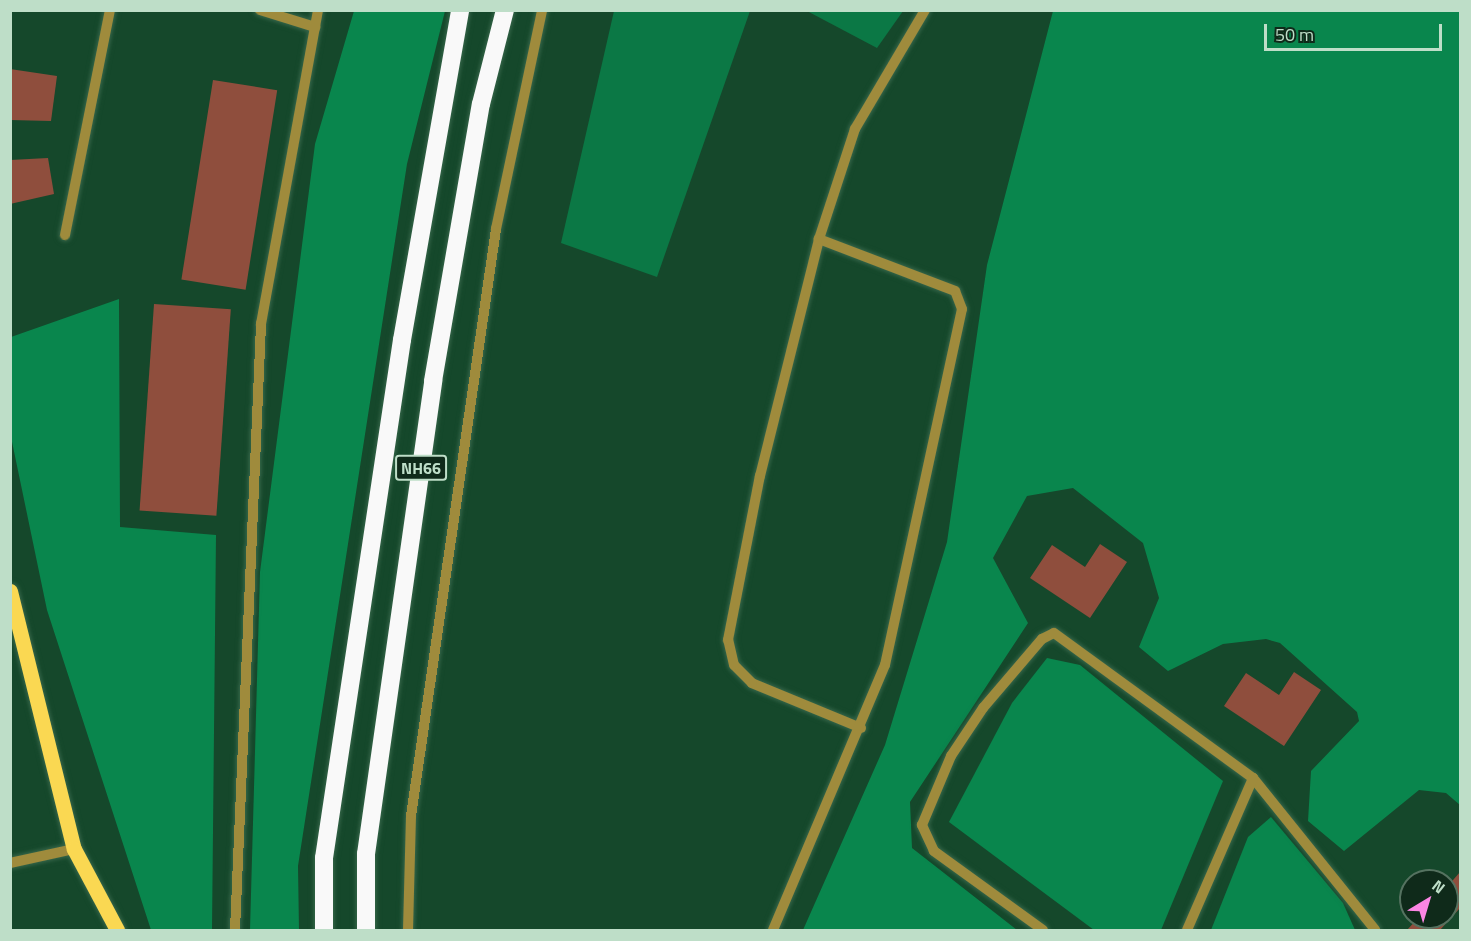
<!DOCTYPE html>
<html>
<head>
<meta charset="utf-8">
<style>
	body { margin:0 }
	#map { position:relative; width:1471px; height:941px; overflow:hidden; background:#15482b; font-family:"Titillium Web",sans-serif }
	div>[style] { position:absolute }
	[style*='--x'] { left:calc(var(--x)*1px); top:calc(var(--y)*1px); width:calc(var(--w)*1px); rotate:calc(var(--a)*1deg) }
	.green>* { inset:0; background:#0b7845 }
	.forest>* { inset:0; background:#09864d }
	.building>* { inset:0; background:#8f4e3d; transform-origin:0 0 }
	.roads { filter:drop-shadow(0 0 2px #37664a) drop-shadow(0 0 2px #37664a) }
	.minor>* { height:10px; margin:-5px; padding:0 5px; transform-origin:5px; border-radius:5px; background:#9f8b3c }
	.major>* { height:15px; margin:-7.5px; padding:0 7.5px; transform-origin:7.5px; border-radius:7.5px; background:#fad852 }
	.highway>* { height:18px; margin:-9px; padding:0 9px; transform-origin:9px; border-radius:9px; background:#f9f9f9 }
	span { translate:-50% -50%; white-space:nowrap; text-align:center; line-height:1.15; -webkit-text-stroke:5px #0f2a1a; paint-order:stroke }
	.shield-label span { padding:2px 4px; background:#0f2a1a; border:2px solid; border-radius:4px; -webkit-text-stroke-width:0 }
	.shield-label { font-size:16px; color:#bedec8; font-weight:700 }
	.frame { position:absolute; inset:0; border:12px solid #bedec8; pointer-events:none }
	.north { position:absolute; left:1399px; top:869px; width:60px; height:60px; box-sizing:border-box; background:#0f2a1a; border:2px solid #557260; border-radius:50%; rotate:38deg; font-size:16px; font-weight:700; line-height:24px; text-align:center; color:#bedec8 }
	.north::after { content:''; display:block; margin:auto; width:21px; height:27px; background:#fc86e4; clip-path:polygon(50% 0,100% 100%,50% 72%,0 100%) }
	.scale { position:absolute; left:1264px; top:24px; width:178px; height:27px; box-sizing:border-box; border:3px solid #bedec8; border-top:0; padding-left:8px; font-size:18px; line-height:21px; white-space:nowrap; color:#bedec8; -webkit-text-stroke:4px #0f2a1a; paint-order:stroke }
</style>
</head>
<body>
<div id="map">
	<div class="green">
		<div style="clip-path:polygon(614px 11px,750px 11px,657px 277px,561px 243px)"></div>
		<div style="clip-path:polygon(807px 11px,903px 11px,877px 48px)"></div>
	</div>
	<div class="forest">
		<div style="clip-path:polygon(354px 11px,445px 11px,407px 164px,298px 866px,299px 930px,250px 930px,260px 572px,315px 144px)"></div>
		<div style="clip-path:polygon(1053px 11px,1460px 11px,1460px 805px,1446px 793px,1419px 790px,1344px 851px,1308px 821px,1311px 771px,1359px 721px,1357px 712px,1280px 643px,1266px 639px,1223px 644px,1168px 671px,1139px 647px,1159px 598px,1143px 543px,1073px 488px,1027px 496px,993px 558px,1028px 623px,910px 802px,912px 848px,1017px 930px,803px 930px,885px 745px,947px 542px,987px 265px)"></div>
		<div style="clip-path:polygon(119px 299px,120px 527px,216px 535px,212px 930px,151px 930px,47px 610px,11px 437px,11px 337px)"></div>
		<div style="clip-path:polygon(1047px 658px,1080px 665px,1223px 781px,1161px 930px,1094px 930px,949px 822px,1012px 703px)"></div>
		<div style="clip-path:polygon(1271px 817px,1343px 903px,1355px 930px,1211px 930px,1248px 837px)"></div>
	</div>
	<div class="building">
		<div style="clip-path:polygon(10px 69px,57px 76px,51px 121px,10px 120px)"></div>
		<div style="left:213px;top:80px;width:65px;height:202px;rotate:9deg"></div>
		<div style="clip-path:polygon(48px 158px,54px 194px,10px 204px,10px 160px)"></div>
		<div style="left:154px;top:304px;width:77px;height:207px;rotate:4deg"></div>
		<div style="clip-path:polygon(1100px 544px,1127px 562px,1090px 618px,1030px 578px,1052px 545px,1085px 567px)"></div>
		<div style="clip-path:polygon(1294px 672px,1321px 690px,1284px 746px,1224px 706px,1246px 673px,1279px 695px)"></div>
		<div style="clip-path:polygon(1460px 872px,1460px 908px,1440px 930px,1407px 930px,1419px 917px,1447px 917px,1447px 887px)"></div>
	</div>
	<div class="roads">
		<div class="minor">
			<div style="--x:260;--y:10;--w:58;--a:17.2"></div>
			<div style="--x:65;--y:235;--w:229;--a:-78.7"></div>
			<div style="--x:861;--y:728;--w:118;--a:-157.6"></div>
			<div style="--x:752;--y:683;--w:25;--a:-135"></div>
			<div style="--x:734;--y:665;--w:26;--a:-103"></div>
			<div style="--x:728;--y:640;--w:167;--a:-79"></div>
			<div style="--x:760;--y:476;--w:244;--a:-76"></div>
			<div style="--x:819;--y:239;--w:116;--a:-71.9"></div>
			<div style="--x:855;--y:129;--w:138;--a:-59.5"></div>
			<div style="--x:10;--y:863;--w:66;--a:-12.3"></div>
			<div style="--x:235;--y:930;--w:607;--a:-87.54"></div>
			<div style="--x:261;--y:324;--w:319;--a:-79.7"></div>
			<div style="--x:408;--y:930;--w:114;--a:-88.5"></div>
			<div style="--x:411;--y:816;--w:593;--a:-81.76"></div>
			<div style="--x:496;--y:229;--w:224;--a:-78.1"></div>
			<div style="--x:773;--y:930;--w:288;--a:-67.1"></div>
			<div style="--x:885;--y:665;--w:364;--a:-77.8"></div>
			<div style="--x:962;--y:309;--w:19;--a:-111"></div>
			<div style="--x:955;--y:291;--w:146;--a:-159.1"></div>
			<div style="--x:1043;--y:930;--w:135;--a:-144.1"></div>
			<div style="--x:934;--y:851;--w:29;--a:-115"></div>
			<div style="--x:922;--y:825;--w:75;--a:-67.2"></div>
			<div style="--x:951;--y:756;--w:58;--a:-56.3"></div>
			<div style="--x:983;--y:708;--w:91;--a:-49.5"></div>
			<div style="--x:1042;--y:639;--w:13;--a:-27"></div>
			<div style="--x:1054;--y:633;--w:246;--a:36.1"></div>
			<div style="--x:1253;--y:778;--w:195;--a:51.2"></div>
			<div style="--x:1187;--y:930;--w:166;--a:-66.5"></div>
		</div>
		<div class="major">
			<div style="--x:10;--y:591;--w:266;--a:76.1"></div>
			<div style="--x:74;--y:849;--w:92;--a:62"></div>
		</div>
		<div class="highway">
			<div style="--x:324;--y:930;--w:72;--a:-90"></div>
			<div style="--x:324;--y:858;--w:524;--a:-81.44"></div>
			<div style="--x:402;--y:340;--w:335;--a:-80"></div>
			<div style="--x:366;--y:930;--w:76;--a:-90"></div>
			<div style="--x:366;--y:854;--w:478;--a:-81.9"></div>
			<div style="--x:433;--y:381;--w:281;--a:-80.2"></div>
			<div style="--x:481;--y:104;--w:97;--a:-75.7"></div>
		</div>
	</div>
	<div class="shield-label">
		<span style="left:421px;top:468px">NH66</span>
	</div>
	<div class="frame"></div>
	<div class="north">N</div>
	<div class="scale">50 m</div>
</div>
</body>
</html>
